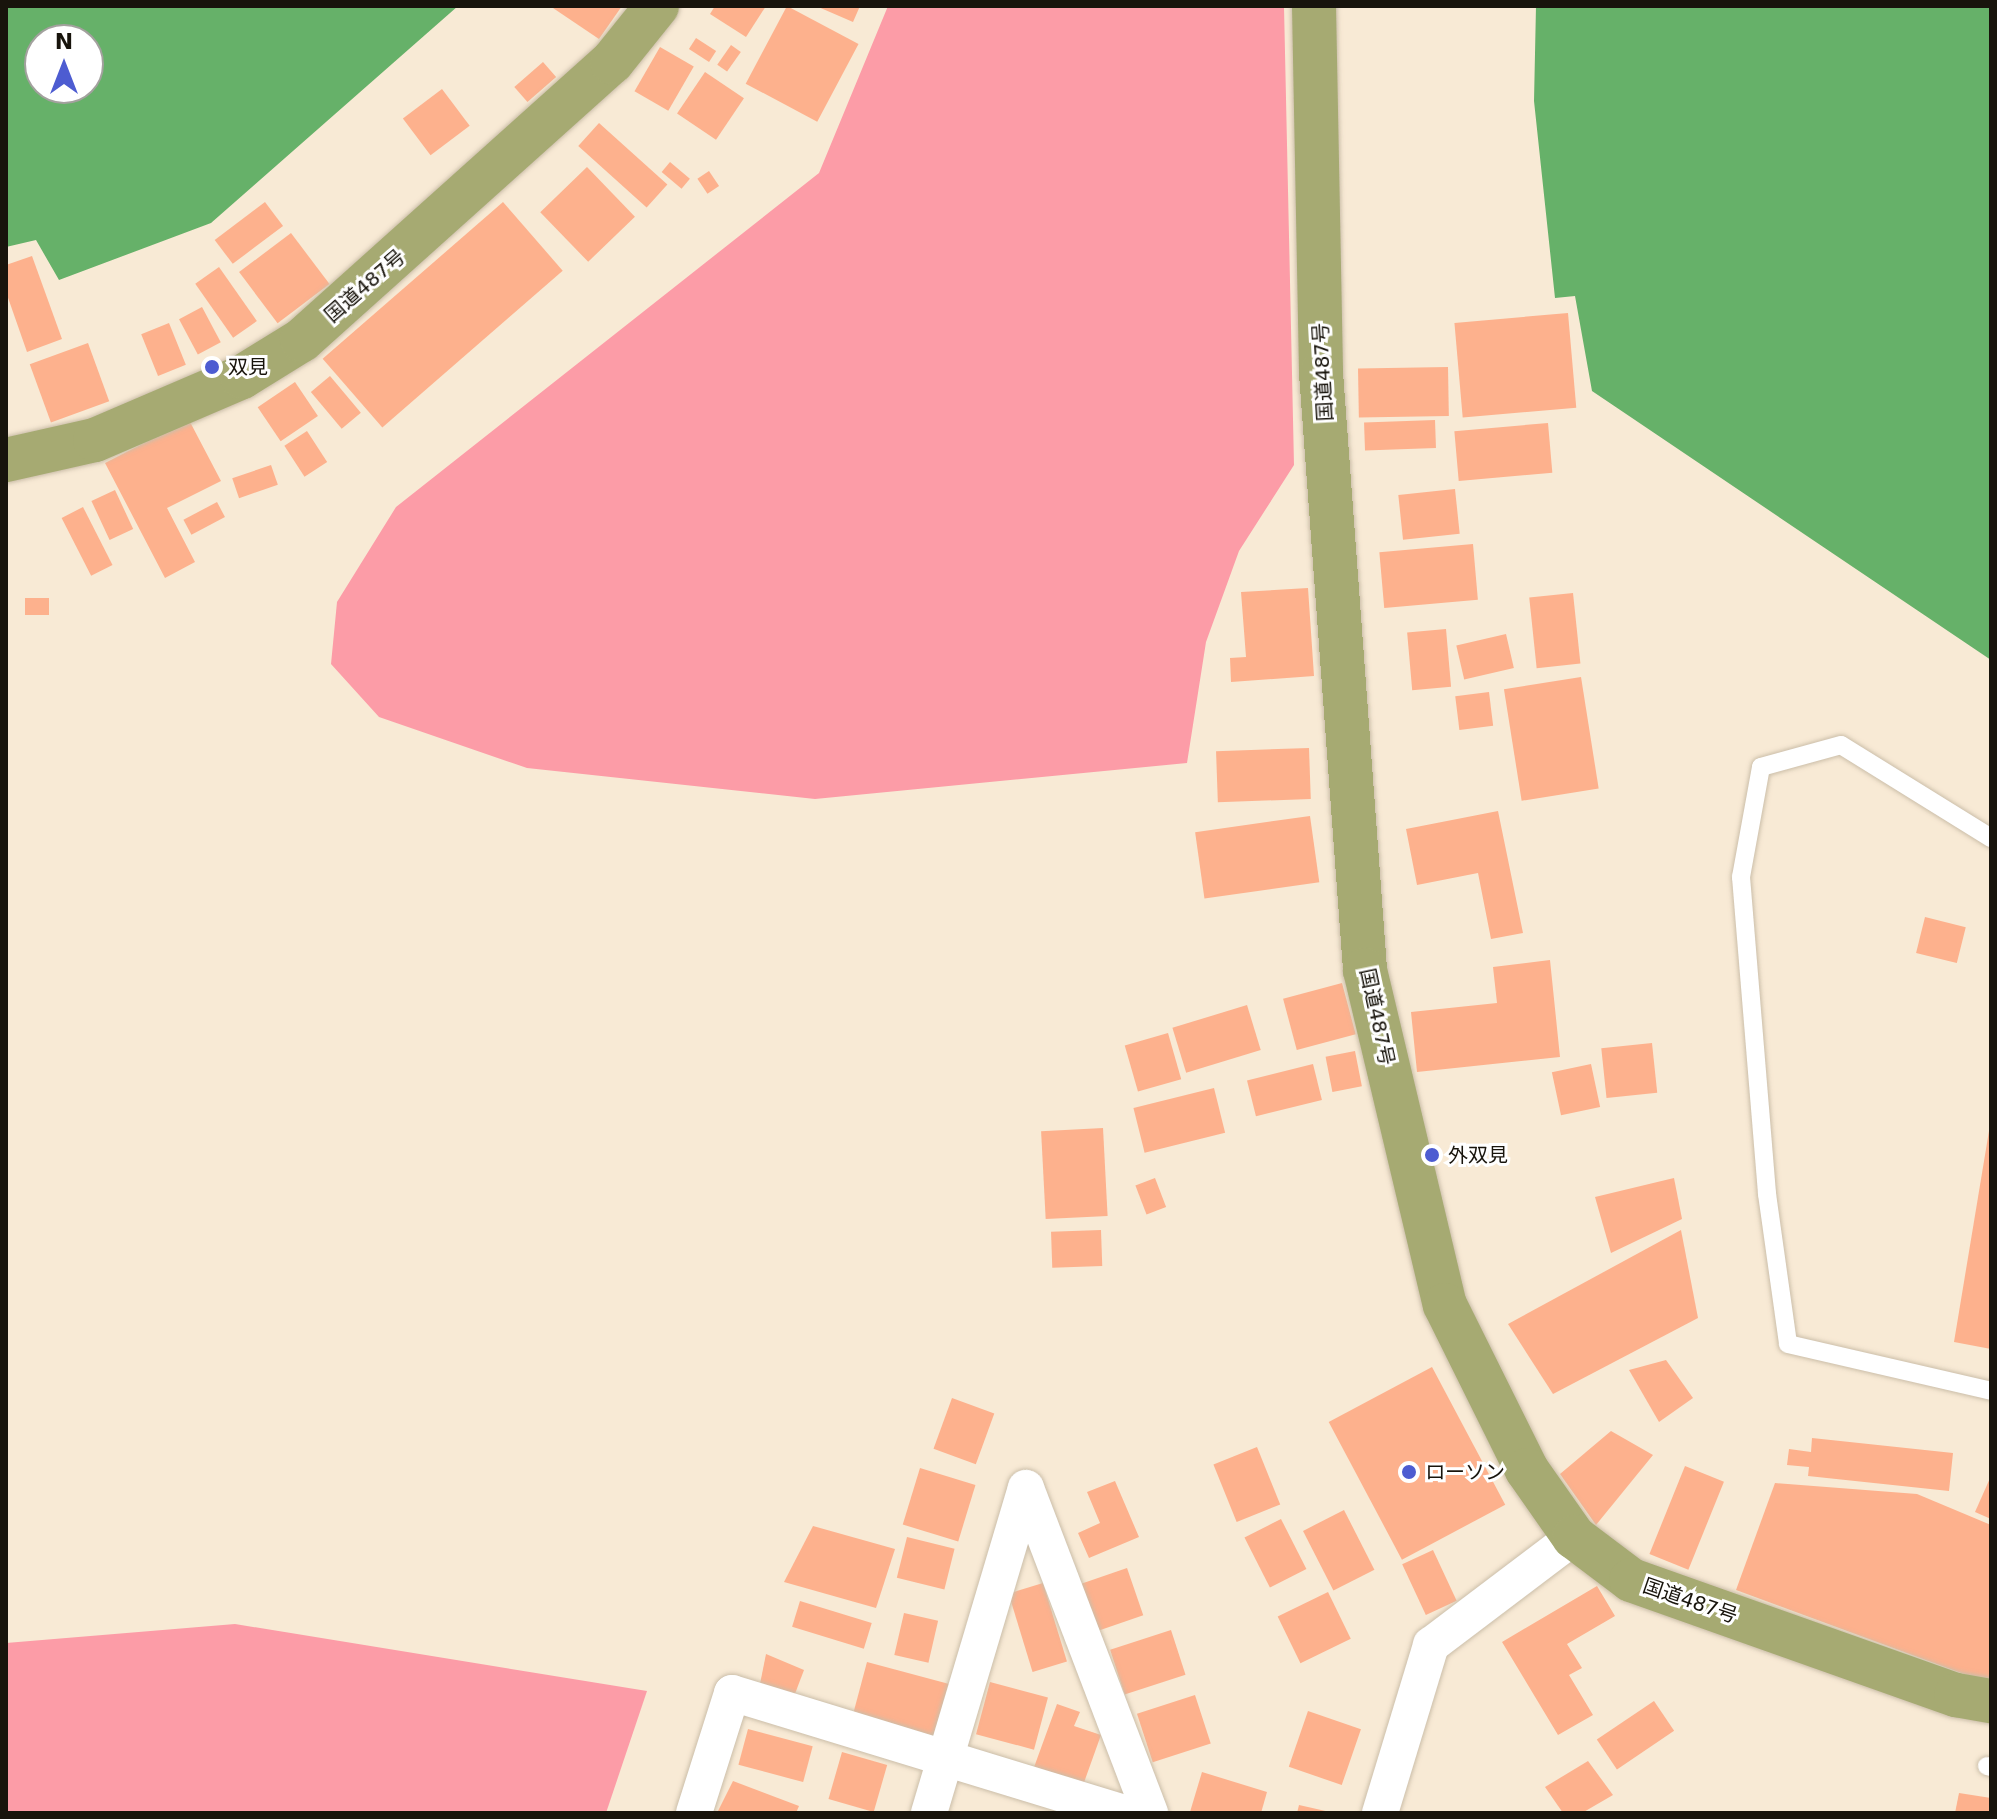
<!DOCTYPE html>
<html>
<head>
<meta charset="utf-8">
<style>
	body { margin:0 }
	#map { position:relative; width:1997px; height:1819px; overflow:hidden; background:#f8ead5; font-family:"DejaVu Sans","Noto Sans JP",sans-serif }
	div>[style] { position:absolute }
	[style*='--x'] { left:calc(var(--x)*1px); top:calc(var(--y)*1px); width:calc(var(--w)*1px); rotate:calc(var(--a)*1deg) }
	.green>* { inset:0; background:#fc9ca7 }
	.water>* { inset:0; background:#66b169 }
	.building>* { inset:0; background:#fdb18d; transform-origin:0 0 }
	.roads { filter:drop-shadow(0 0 2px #cbbea9) drop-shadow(0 0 2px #cbbea9) }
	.service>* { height:18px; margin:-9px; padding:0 9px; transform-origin:9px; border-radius:9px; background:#fff }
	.minor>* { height:36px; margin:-18px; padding:0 18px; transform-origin:18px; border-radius:18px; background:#fff }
	.trunk>* { height:44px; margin:-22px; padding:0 22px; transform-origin:22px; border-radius:22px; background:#a6aa72 }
	.dots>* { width:22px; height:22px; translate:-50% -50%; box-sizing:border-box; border:4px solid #fff; border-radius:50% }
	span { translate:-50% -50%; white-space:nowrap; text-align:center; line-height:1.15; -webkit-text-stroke:6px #fff; paint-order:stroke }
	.street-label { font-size:20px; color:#18140c }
	.poi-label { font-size:20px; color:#18140c }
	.left { translate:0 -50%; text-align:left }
	.frame { position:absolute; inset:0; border:8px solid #18140c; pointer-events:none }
	.north { position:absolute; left:24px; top:24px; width:80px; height:80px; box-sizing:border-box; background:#fff; border:2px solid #a3a19e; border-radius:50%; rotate:0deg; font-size:22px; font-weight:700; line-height:32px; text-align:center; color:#18140c }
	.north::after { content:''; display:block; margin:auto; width:28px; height:36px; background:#4d5cd1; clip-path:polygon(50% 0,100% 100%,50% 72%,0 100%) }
</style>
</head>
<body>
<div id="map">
	<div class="green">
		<div style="clip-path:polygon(888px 6px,1284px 6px,1294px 465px,1239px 551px,1206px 642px,1187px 763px,815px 799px,527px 768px,379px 717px,331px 664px,337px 602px,396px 507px,819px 173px)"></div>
		<div style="clip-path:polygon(235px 1624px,647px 1691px,606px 1813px,6px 1813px,6px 1643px)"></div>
	</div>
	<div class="water">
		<div style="clip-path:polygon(evenodd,6px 6px,458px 6px,211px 223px,59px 280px,36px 240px,6px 247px,6px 6px,40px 40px,88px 40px,88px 88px,40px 88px,40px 40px)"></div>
		<div style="clip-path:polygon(1536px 6px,1991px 6px,1991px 660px,1592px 391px,1575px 296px,1555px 298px,1534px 101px)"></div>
	</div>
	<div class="building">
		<div style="clip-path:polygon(550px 6px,622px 6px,599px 39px)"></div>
		<div style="clip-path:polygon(715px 6px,766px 6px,746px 37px,710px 14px)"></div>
		<div style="left:787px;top:6px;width:81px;height:88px;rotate:28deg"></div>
		<div style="clip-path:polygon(816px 6px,860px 6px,853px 22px)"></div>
		<div style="left:696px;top:38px;width:24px;height:13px;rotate:33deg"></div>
		<div style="left:731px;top:45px;width:12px;height:24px;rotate:35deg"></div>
		<div style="left:660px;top:47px;width:39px;height:51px;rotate:30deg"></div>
		<div style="left:543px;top:62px;width:20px;height:38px;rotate:49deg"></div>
		<div style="left:705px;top:72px;width:47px;height:50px;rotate:34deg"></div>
		<div style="left:442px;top:89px;width:46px;height:49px;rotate:53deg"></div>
		<div style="left:599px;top:123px;width:92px;height:31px;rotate:42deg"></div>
		<div style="left:670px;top:162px;width:26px;height:13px;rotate:40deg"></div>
		<div style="left:587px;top:167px;width:69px;height:65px;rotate:46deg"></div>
		<div style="left:709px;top:171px;width:18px;height:14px;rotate:56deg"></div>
		<div style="left:265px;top:202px;width:30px;height:63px;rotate:53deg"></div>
		<div style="left:503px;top:202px;width:91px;height:239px;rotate:49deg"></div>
		<div style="left:291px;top:233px;width:64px;height:65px;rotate:53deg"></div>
		<div style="clip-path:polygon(32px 256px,62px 339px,27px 352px,6px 292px,6px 265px)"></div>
		<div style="left:219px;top:267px;width:66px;height:29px;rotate:55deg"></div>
		<div style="left:202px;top:307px;width:40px;height:26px;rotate:62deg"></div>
		<div style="left:1568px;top:313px;width:95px;height:114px;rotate:85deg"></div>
		<div style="left:169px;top:323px;width:45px;height:30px;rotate:68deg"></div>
		<div style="left:88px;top:343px;width:62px;height:62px;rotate:70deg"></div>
		<div style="left:1448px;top:367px;width:49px;height:90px;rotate:89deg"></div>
		<div style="left:330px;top:376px;width:48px;height:25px;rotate:50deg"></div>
		<div style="left:295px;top:382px;width:41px;height:45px;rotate:56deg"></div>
		<div style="clip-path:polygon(189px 420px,221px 481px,167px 508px,195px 562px,165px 578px,105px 463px)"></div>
		<div style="left:1435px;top:420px;width:28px;height:71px;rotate:88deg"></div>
		<div style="left:1548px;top:423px;width:50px;height:94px;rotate:85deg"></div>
		<div style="left:307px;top:431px;width:37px;height:27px;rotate:57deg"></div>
		<div style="left:271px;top:465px;width:21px;height:41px;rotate:71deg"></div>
		<div style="left:1455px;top:489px;width:45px;height:57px;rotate:84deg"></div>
		<div style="left:115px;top:490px;width:43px;height:26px;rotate:65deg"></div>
		<div style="left:217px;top:502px;width:17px;height:38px;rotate:62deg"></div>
		<div style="left:83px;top:507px;width:65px;height:24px;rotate:63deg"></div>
		<div style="left:1473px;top:544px;width:56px;height:94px;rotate:85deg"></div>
		<div style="clip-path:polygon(1308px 588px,1314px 676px,1231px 682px,1230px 658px,1246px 657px,1241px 592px)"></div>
		<div style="left:1573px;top:593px;width:71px;height:44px;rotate:84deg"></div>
		<div style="left:25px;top:598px;width:24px;height:17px"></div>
		<div style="left:1446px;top:629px;width:58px;height:39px;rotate:85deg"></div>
		<div style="left:1506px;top:634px;width:35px;height:51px;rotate:77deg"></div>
		<div style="left:1581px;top:677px;width:113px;height:78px;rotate:81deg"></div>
		<div style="left:1489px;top:692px;width:34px;height:34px;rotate:83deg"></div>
		<div style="left:1309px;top:748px;width:51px;height:93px;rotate:88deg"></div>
		<div style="clip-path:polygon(1498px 811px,1523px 933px,1491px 939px,1478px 873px,1417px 885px,1406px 829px)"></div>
		<div style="left:1310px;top:816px;width:67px;height:116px;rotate:82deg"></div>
		<div style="left:1925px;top:917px;width:42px;height:37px;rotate:14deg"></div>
		<div style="clip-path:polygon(1550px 960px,1560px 1057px,1417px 1072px,1411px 1012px,1497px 1003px,1493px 967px)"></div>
		<div style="left:1342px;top:983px;width:53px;height:61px;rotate:75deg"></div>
		<div style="left:1247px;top:1005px;width:47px;height:78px;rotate:73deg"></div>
		<div style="left:1168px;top:1033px;width:48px;height:45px;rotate:74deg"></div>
		<div style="left:1652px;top:1043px;width:50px;height:51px;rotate:84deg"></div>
		<div style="left:1355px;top:1051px;width:36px;height:30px;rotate:79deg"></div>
		<div style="left:1313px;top:1064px;width:37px;height:68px;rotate:76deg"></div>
		<div style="left:1591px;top:1064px;width:44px;height:40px;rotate:78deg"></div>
		<div style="left:1214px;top:1088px;width:46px;height:83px;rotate:76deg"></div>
		<div style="left:1103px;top:1128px;width:88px;height:62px;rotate:87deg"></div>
		<div style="clip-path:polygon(1989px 1131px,1991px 1131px,1991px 1349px,1954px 1342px)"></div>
		<div style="left:1155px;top:1178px;width:31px;height:21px;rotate:69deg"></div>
		<div style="clip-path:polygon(1674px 1178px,1682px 1219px,1611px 1253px,1595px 1197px)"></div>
		<div style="left:1101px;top:1230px;width:36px;height:50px;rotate:88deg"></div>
		<div style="clip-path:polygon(1681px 1230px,1698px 1318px,1553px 1394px,1508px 1324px)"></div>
		<div style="clip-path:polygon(1666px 1360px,1693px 1398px,1659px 1422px,1629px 1370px)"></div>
		<div style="left:1432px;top:1367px;width:156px;height:117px;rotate:62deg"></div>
		<div style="left:952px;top:1398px;width:45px;height:54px;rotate:20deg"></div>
		<div style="clip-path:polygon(1611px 1431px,1653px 1455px,1596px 1525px,1560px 1474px)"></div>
		<div style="clip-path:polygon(1812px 1438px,1953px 1453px,1949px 1491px,1808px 1476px,1809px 1467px,1787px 1465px,1789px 1449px,1811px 1452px)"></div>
		<div style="left:1257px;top:1447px;width:62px;height:47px;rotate:68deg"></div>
		<div style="left:1685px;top:1466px;width:42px;height:95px;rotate:22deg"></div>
		<div style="left:920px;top:1468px;width:58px;height:59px;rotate:17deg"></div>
		<div style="clip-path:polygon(1991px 1476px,1991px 1519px,1975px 1512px)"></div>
		<div style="clip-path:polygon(1115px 1481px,1139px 1537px,1089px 1558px,1078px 1533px,1100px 1523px,1087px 1492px)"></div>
		<div style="clip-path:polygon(1775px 1483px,1917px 1494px,1991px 1525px,1991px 1684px,1736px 1590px)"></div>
		<div style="left:1344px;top:1510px;width:67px;height:46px;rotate:63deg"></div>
		<div style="left:1281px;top:1519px;width:56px;height:41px;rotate:63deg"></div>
		<div style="clip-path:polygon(813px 1526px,895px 1549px,876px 1608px,784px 1582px)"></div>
		<div style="left:907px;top:1537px;width:49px;height:42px;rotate:14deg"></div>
		<div style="left:1433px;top:1550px;width:56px;height:34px;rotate:65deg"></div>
		<div style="left:1127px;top:1568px;width:50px;height:53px;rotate:71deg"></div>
		<div style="left:1043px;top:1583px;width:82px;height:36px;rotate:73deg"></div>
		<div style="clip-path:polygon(1597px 1586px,1615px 1616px,1567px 1644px,1582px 1668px,1569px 1675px,1593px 1715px,1558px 1735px,1502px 1642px)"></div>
		<div style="left:1328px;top:1592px;width:52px;height:56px;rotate:64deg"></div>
		<div style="left:800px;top:1601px;width:75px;height:27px;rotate:17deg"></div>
		<div style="left:904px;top:1613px;width:35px;height:43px;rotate:13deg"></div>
		<div style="left:1171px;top:1630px;width:47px;height:64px;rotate:72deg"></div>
		<div style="clip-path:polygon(766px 1654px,804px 1670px,793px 1699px,759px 1689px)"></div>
		<div style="left:867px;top:1662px;width:86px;height:55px;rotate:15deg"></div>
		<div style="left:990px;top:1682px;width:60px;height:54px;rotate:15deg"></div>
		<div style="left:1195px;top:1695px;width:51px;height:61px;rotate:72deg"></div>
		<div style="left:1654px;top:1701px;width:36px;height:69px;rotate:56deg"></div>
		<div style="clip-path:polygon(1057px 1704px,1080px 1712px,1074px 1726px,1101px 1735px,1082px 1788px,1033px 1770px)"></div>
		<div style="left:1308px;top:1711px;width:56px;height:59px;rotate:19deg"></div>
		<div style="left:748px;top:1729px;width:67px;height:37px;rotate:15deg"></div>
		<div style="left:842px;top:1752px;width:47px;height:49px;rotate:16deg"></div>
		<div style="clip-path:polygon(1588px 1761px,1613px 1795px,1582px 1813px,1563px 1813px,1545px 1787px)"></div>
		<div style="clip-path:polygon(1202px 1772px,1267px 1792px,1261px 1813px,1190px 1812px)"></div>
		<div style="clip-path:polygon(733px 1781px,799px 1806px,796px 1813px,717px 1813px)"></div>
		<div style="clip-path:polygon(1959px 1793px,1991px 1798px,1991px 1813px,1955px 1813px)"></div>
		<div style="clip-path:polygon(1299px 1805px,1330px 1812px,1330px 1813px,1297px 1813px)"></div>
	</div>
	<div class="roads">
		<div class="service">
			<div style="--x:1991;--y:838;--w:176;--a:-148.2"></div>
			<div style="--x:1841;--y:745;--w:83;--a:164.6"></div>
			<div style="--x:1761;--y:767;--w:112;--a:100.3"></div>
			<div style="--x:1741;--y:877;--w:318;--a:85.3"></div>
			<div style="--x:1767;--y:1194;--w:151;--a:82"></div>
			<div style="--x:1788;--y:1344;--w:208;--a:13"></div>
			<div style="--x:1987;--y:1766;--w:4;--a:14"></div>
		</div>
		<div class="minor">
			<div style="--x:1026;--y:1488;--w:348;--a:69.1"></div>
			<div style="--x:694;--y:1813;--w:126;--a:-72.4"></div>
			<div style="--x:732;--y:1693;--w:410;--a:17"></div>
			<div style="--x:929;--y:1813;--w:339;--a:-73.4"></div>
			<div style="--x:1380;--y:1813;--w:176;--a:-73.1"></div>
			<div style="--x:1431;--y:1645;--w:179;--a:-37.1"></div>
		</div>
		<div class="trunk">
			<div style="--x:1314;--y:6;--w:367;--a:88.9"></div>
			<div style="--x:1321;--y:373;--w:599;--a:85.78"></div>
			<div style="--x:1365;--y:970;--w:344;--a:76.6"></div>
			<div style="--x:1445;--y:1305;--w:184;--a:63.6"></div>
			<div style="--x:1527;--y:1470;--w:82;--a:55"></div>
			<div style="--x:1574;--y:1537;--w:71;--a:37"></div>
			<div style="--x:1631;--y:1580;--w:345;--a:19.5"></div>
			<div style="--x:1956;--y:1695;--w:36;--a:10"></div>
			<div style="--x:6;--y:460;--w:91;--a:-12.7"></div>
			<div style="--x:95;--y:440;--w:160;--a:-23.2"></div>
			<div style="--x:242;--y:377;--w:70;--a:-31.7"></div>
			<div style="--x:302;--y:340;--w:416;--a:-41.9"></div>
			<div style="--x:612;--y:62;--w:72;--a:-51.2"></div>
		</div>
	</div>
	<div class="dots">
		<div style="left:212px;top:367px;background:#4d5cd1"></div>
		<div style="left:1432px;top:1155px;background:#4d5cd1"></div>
		<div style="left:1409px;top:1472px;background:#4d5cd1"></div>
	</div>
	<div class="street-label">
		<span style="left:365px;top:286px;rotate:-41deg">国道487号</span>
		<span style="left:1323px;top:372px;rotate:-93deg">国道487号</span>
		<span style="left:1377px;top:1017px;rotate:78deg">国道487号</span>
		<span style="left:1690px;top:1601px;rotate:19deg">国道487号</span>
	</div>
	<div class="poi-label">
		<span class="left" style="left:228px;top:367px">双見</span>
		<span class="left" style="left:1448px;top:1155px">外双見</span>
		<span class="left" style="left:1425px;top:1472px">ローソン</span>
	</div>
	<div class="frame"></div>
	<div class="north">N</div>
</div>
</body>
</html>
